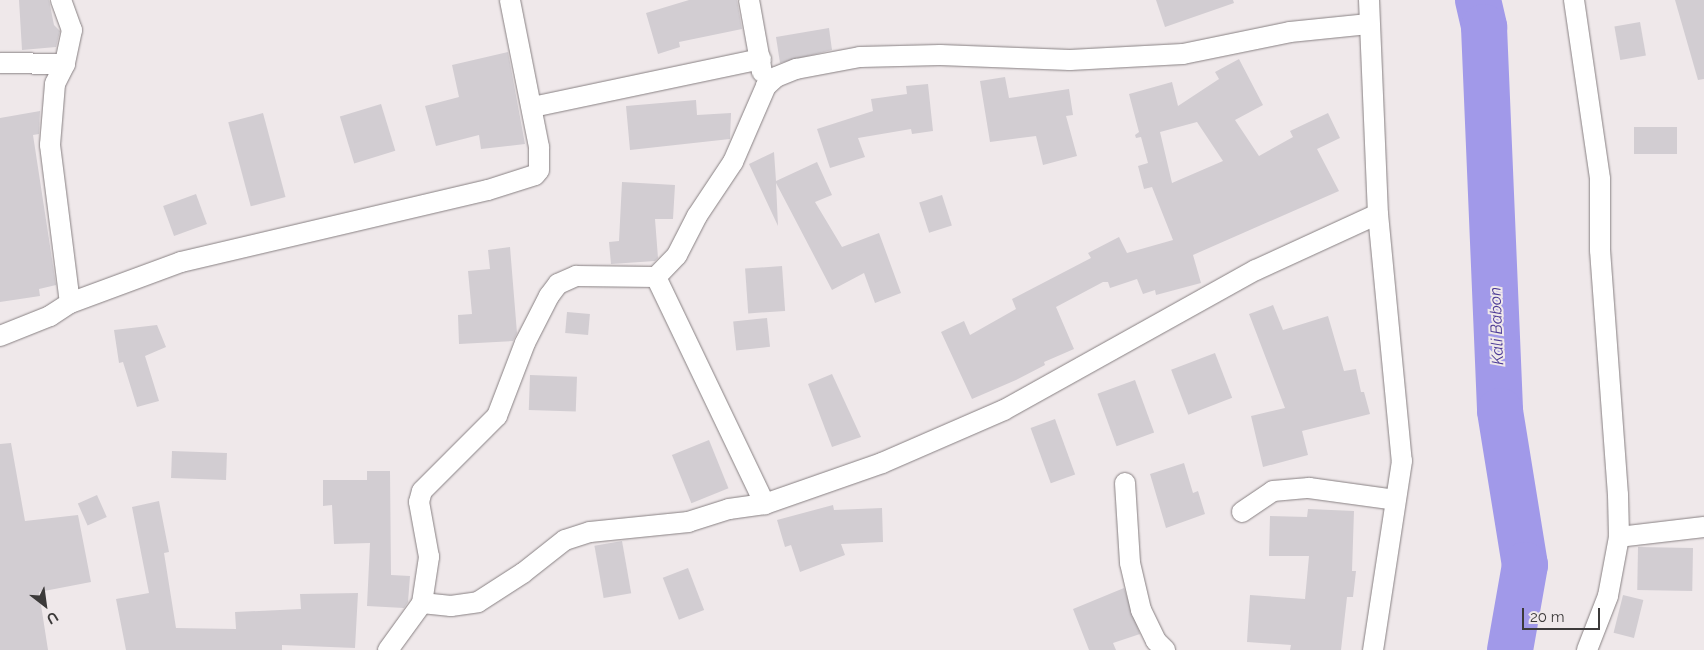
<!DOCTYPE html>
<html>
<head>
<meta charset="utf-8">
<style>
	body { margin:0 }
	#map { position:relative; width:1704px; height:650px; overflow:hidden; background:#efe8ea; font-family:Raleway,sans-serif }
	div>[style] { position:absolute }
	[style*='--x'] { left:calc(var(--x)*1px); top:calc(var(--y)*1px); width:calc(var(--w)*1px); rotate:calc(var(--a)*1deg) }
	.river>* { height:46px; margin:-23px; padding:0 23px; transform-origin:23px; border-radius:23px; background:#a199e9 }
	.building>* { inset:0; background:#d2cdd2; transform-origin:0 0 }
	.roads { filter:drop-shadow(0 0 1px #888183) drop-shadow(0 0 1px #888183) }
	.minor>* { height:20px; margin:-10px; padding:0 10px; transform-origin:10px; border-radius:10px; background:#fff }
	span { translate:-50% -50%; white-space:nowrap; text-align:center; line-height:1.15; -webkit-text-stroke:4px #efe8ea; paint-order:stroke }
	.water-label { font-size:16px; color:#4a3894; font-style:italic }
	.north { position:absolute; left:20px; top:580px; width:50px; height:50px; -webkit-text-stroke:4px #efe8ea; paint-order:stroke; rotate:150deg; font-size:14px; font-weight:700; line-height:20px; text-align:center; color:#3c3a3a }
	.north::after { content:''; display:block; margin:auto; width:18px; height:22px; background:#3c3a3a; clip-path:polygon(50% 0,100% 100%,50% 72%,0 100%) }
	.scale { position:absolute; left:1522px; top:608px; width:78px; height:22px; box-sizing:border-box; border:2px solid #3c3a3a; border-top:0; padding-left:6px; font-size:15px; line-height:18px; white-space:nowrap; color:#3c3a3a; -webkit-text-stroke:4px #efe8ea; paint-order:stroke }
</style>
</head>
<body>
<div id="map">
	<div class="river">
		<div style="--x:1478;--y:0;--w:28;--a:77"></div>
		<div style="--x:1484;--y:27;--w:384;--a:87.6"></div>
		<div style="--x:1500;--y:411;--w:156;--a:80.8"></div>
		<div style="--x:1525;--y:565;--w:86;--a:100"></div>
	</div>
	<div class="building">
		<div style="clip-path:polygon(19px 0,49px 0,54px 25px,60px 31px,56px 47px,22px 50px)"></div>
		<div style="clip-path:polygon(689px 0,737px 0,742px 29px,679px 42px,680px 47px,658px 54px,646px 13px)"></div>
		<div style="clip-path:polygon(1156px 0,1233px 0,1234px 3px,1165px 27px)"></div>
		<div style="clip-path:polygon(1675px 0,1704px 0,1704px 79px,1698px 80px)"></div>
		<div style="left:1640px;top:22px;width:34px;height:26px;rotate:80deg"></div>
		<div style="clip-path:polygon(829px 28px,832px 50px,780px 63px,776px 37px)"></div>
		<div style="clip-path:polygon(508px 52px,525px 144px,481px 149px,479px 135px,436px 146px,425px 106px,459px 97px,452px 65px)"></div>
		<div style="clip-path:polygon(evenodd,1239px 59px,1263px 105px,1235px 120px,1259px 156px,1293px 137px,1290px 131px,1328px 113px,1340px 138px,1317px 149px,1339px 191px,1193px 255px,1201px 283px,1156px 295px,1155px 290px,1143px 294px,1137px 279px,1110px 288px,1108px 282px,1103px 282px,1056px 307px,1074px 349px,1044px 362px,1045px 365px,1016px 380px,972px 399px,941px 332px,964px 321px,970px 335px,1016px 309px,1012px 299px,1091px 258px,1088px 253px,1119px 237px,1127px 253px,1173px 240px,1152px 187px,1144px 189px,1138px 166px,1148px 163px,1141px 137px,1136px 138px,1135px 135px,1139px 132px,1129px 94px,1172px 82px,1178px 106px,1219px 79px,1215px 72px,1239px 59px,1197px 122px,1223px 161px,1172px 183px,1160px 132px,1197px 122px)"></div>
		<div style="clip-path:polygon(1005px 77px,1009px 98px,1069px 89px,1073px 115px,1066px 116px,1077px 156px,1043px 165px,1036px 136px,990px 142px,980px 81px)"></div>
		<div style="clip-path:polygon(928px 84px,933px 131px,912px 134px,911px 129px,858px 138px,865px 157px,830px 168px,817px 129px,873px 111px,871px 99px,907px 94px,906px 86px)"></div>
		<div style="clip-path:polygon(696px 100px,697px 115px,731px 113px,730px 139px,630px 150px,626px 106px)"></div>
		<div style="left:381px;top:104px;width:49px;height:43px;rotate:73deg"></div>
		<div style="clip-path:polygon(40px 111px,39px 134px,33px 135px,56px 285px,39px 289px,40px 296px,0 302px,0 118px)"></div>
		<div style="left:263px;top:113px;width:87px;height:36px;rotate:75deg"></div>
		<div style="left:1677px;top:127px;width:27px;height:43px;rotate:90deg"></div>
		<div style="clip-path:polygon(774px 152px,776px 181px,817px 162px,832px 195px,815px 202px,842px 247px,879px 233px,901px 293px,875px 303px,864px 273px,832px 290px,776px 183px,778px 226px,749px 164px)"></div>
		<div style="clip-path:polygon(622px 182px,675px 185px,673px 219px,655px 219px,658px 258px,655px 261px,611px 264px,609px 242px,619px 241px)"></div>
		<div style="left:196px;top:194px;width:32px;height:35px;rotate:70deg"></div>
		<div style="left:942px;top:195px;width:32px;height:24px;rotate:72deg"></div>
		<div style="clip-path:polygon(510px 247px,517px 333px,513px 341px,459px 344px,458px 315px,472px 314px,468px 271px,490px 269px,488px 250px)"></div>
		<div style="left:782px;top:266px;width:45px;height:37px;rotate:86deg"></div>
		<div style="clip-path:polygon(1273px 305px,1283px 330px,1328px 316px,1344px 371px,1356px 369px,1361px 392px,1364px 392px,1370px 414px,1302px 431px,1308px 455px,1263px 467px,1251px 416px,1285px 408px,1249px 314px)"></div>
		<div style="left:567px;top:312px;width:23px;height:21px;rotate:5deg"></div>
		<div style="left:767px;top:318px;width:29px;height:34px;rotate:84deg"></div>
		<div style="clip-path:polygon(157px 325px,166px 347px,145px 356px,159px 401px,137px 407px,123px 362px,119px 363px,114px 330px)"></div>
		<div style="left:1215px;top:353px;width:48px;height:47px;rotate:69deg"></div>
		<div style="clip-path:polygon(832px 374px,861px 437px,832px 447px,808px 384px)"></div>
		<div style="left:530px;top:375px;width:47px;height:35px;rotate:2deg"></div>
		<div style="left:1135px;top:380px;width:56px;height:40px;rotate:70deg"></div>
		<div style="left:1055px;top:419px;width:59px;height:26px;rotate:70deg"></div>
		<div style="left:709px;top:440px;width:52px;height:40px;rotate:68deg"></div>
		<div style="clip-path:polygon(11px 443px,25px 521px,78px 515px,91px 582px,39px 592px,48px 650px,0 650px,0 444px)"></div>
		<div style="left:172px;top:451px;width:55px;height:27px;rotate:2deg"></div>
		<div style="clip-path:polygon(1184px 463px,1193px 493px,1198px 491px,1205px 514px,1166px 528px,1150px 474px)"></div>
		<div style="clip-path:polygon(367px 471px,390px 471px,391px 575px,410px 576px,408px 602px,404px 608px,367px 606px,370px 543px,334px 544px,332px 505px,323px 506px,323px 480px,367px 480px)"></div>
		<div style="left:97px;top:495px;width:24px;height:21px;rotate:66deg"></div>
		<div style="clip-path:polygon(159px 501px,169px 552px,164px 553px,176px 628px,236px 629px,235px 612px,301px 609px,300px 594px,358px 593px,355px 648px,282px 645px,282px 650px,126px 650px,116px 599px,149px 593px,132px 507px)"></div>
		<div style="clip-path:polygon(833px 505px,834px 510px,882px 508px,883px 542px,841px 544px,845px 555px,800px 572px,791px 545px,785px 547px,777px 520px)"></div>
		<div style="clip-path:polygon(1308px 509px,1354px 511px,1352px 571px,1356px 571px,1353px 597px,1347px 597px,1341px 650px,1290px 650px,1291px 645px,1247px 642px,1250px 595px,1305px 599px,1309px 556px,1269px 556px,1270px 516px,1307px 517px)"></div>
		<div style="left:622px;top:541px;width:53px;height:28px;rotate:80deg"></div>
		<div style="left:1638px;top:547px;width:55px;height:43px;rotate:1deg"></div>
		<div style="left:688px;top:568px;width:45px;height:27px;rotate:69deg"></div>
		<div style="clip-path:polygon(1124px 588px,1140px 634px,1113px 643px,1116px 650px,1089px 650px,1073px 609px)"></div>
		<div style="left:1623px;top:595px;width:21px;height:39px;rotate:14deg"></div>
	</div>
	<div class="roads">
		<div class="minor">
			<div style="--x:61;--y:0;--w:32;--a:70"></div>
			<div style="--x:72;--y:30;--w:35;--a:102"></div>
			<div style="--x:65;--y:64;--w:22;--a:117"></div>
			<div style="--x:55;--y:84;--w:61;--a:94.7"></div>
			<div style="--x:50;--y:145;--w:159;--a:82.8"></div>
			<div style="--x:749;--y:0;--w:73;--a:79.8"></div>
			<div style="--x:1369;--y:0;--w:214;--a:87.6"></div>
			<div style="--x:1378;--y:214;--w:248;--a:84.5"></div>
			<div style="--x:1402;--y:461;--w:191;--a:98.7"></div>
			<div style="--x:1574;--y:0;--w:181;--a:81.7"></div>
			<div style="--x:1600;--y:179;--w:71;--a:90"></div>
			<div style="--x:1600;--y:250;--w:246;--a:85.8"></div>
			<div style="--x:1618;--y:495;--w:42;--a:88.6"></div>
			<div style="--x:1619;--y:537;--w:60;--a:100.6"></div>
			<div style="--x:1608;--y:596;--w:58;--a:111.3"></div>
			<div style="--x:0;--y:63;--w:65;--a:0.9"></div>
			<div style="--x:533;--y:107;--w:233;--a:-11.9"></div>
			<div style="--x:656;--y:277;--w:252;--a:64.4"></div>
			<div style="--x:0;--y:336;--w:54;--a:-21.8"></div>
			<div style="--x:50;--y:316;--w:24;--a:-33"></div>
			<div style="--x:70;--y:303;--w:118;--a:-20.3"></div>
			<div style="--x:181;--y:262;--w:315;--a:-13.2"></div>
			<div style="--x:488;--y:190;--w:49;--a:-17.7"></div>
			<div style="--x:535;--y:175;--w:6;--a:-51"></div>
			<div style="--x:539;--y:170;--w:23;--a:-90"></div>
			<div style="--x:539;--y:147;--w:150;--a:-101.2"></div>
			<div style="--x:1125;--y:483;--w:80;--a:86.4"></div>
			<div style="--x:1130;--y:563;--w:48;--a:76.8"></div>
			<div style="--x:1141;--y:610;--w:34;--a:64"></div>
			<div style="--x:1156;--y:641;--w:13;--a:45"></div>
			<div style="--x:1242;--y:512;--w:37;--a:-34"></div>
			<div style="--x:1273;--y:491;--w:36;--a:-5"></div>
			<div style="--x:1309;--y:488;--w:87;--a:7.9"></div>
			<div style="--x:1619;--y:537;--w:86;--a:-6.7"></div>
			<div style="--x:422;--y:603;--w:29;--a:6"></div>
			<div style="--x:451;--y:606;--w:27;--a:-8"></div>
			<div style="--x:478;--y:602;--w:54;--a:-32.8"></div>
			<div style="--x:523;--y:573;--w:53;--a:-38.2"></div>
			<div style="--x:565;--y:540;--w:26;--a:-18"></div>
			<div style="--x:590;--y:532;--w:99;--a:-5.8"></div>
			<div style="--x:688;--y:522;--w:43;--a:-17.6"></div>
			<div style="--x:729;--y:509;--w:36;--a:-8"></div>
			<div style="--x:765;--y:504;--w:124;--a:-19.3"></div>
			<div style="--x:882;--y:463;--w:133;--a:-23.5"></div>
			<div style="--x:1004;--y:410;--w:288;--a:-29.1"></div>
			<div style="--x:1256;--y:270;--w:134;--a:-24.7"></div>
			<div style="--x:388;--y:650;--w:58;--a:-54.1"></div>
			<div style="--x:422;--y:603;--w:47;--a:-81.3"></div>
			<div style="--x:429;--y:557;--w:56;--a:-100.3"></div>
			<div style="--x:419;--y:502;--w:11;--a:-75"></div>
			<div style="--x:422;--y:491;--w:106;--a:-45"></div>
			<div style="--x:497;--y:416;--w:78;--a:-69"></div>
			<div style="--x:525;--y:343;--w:53;--a:-62.9"></div>
			<div style="--x:549;--y:296;--w:15;--a:-53"></div>
			<div style="--x:558;--y:284;--w:20;--a:-24"></div>
			<div style="--x:576;--y:276;--w:80;--a:0.7"></div>
			<div style="--x:656;--y:277;--w:30;--a:-46"></div>
			<div style="--x:677;--y:255;--w:44;--a:-62.9"></div>
			<div style="--x:697;--y:216;--w:65;--a:-56.3"></div>
			<div style="--x:733;--y:162;--w:83;--a:-66.5"></div>
			<div style="--x:766;--y:86;--w:13;--a:-42"></div>
			<div style="--x:776;--y:77;--w:22;--a:-22"></div>
			<div style="--x:796;--y:69;--w:65;--a:-10.6"></div>
			<div style="--x:860;--y:57;--w:80;--a:-1.4"></div>
			<div style="--x:940;--y:55;--w:130;--a:2.2"></div>
			<div style="--x:1070;--y:60;--w:113;--a:-3"></div>
			<div style="--x:1183;--y:54;--w:109;--a:-11.6"></div>
			<div style="--x:1290;--y:32;--w:79;--a:-5.8"></div>
		</div>
	</div>
	<div class="water-label">
		<span style="left:1497px;top:326px;rotate:-92deg">Kali Babon</span>
	</div>
	<div class="north">U</div>
	<div class="scale">20 m</div>
</div>
</body>
</html>
